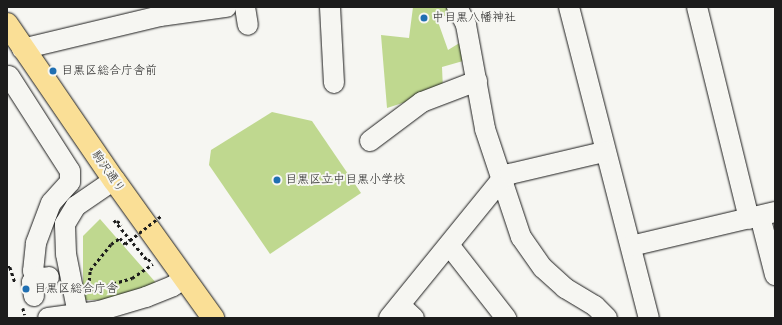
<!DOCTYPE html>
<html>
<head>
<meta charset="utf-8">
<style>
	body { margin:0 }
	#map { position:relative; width:782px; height:325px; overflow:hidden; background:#f6f6f2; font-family:"Architects Daughter","Klee One",sans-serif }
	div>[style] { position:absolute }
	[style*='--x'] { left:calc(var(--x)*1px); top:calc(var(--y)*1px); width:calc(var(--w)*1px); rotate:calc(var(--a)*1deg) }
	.green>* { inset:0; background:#bfd88f }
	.path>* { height:2.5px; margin-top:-1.25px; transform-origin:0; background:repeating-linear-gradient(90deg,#1c1c1c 0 3px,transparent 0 6px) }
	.roads { filter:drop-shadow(0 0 1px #1c1c1c) drop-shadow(0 0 1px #1c1c1c) }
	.minor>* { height:20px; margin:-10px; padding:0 10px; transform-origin:10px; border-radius:10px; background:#f6f6f2 }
	.major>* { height:22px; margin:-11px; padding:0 11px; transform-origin:11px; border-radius:11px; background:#fadf96 }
	.path-bridge>* { height:2.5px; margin-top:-1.25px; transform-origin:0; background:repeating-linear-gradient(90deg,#1c1c1c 0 3px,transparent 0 6px) }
	.dots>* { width:11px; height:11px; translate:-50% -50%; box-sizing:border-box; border:2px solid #f6f6f2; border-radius:50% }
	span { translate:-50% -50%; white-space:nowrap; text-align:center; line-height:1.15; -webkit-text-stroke:4px #f6f6f2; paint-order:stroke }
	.poi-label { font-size:12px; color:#1c1c1c }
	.left { translate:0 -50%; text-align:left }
	.street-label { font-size:12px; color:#1c1c1c }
	.frame { position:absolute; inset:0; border:8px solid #1c1c1c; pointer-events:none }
</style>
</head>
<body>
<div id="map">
	<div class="green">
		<div style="clip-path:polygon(413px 7px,454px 7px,456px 11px,437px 19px,448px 50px,466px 39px,470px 59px,442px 67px,443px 90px,387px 108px,381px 35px,409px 38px)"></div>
		<div style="clip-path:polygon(272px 112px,312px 121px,361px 193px,270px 254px,209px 165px,211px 150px)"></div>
		<div style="clip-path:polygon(100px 219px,157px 284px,105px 300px,83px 300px,83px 236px)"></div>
	</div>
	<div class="path">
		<div style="--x:114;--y:220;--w:53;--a:50.3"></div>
		<div style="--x:148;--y:261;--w:3;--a:-45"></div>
		<div style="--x:117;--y:221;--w:6;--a:31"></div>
		<div style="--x:7;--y:267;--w:3;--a:0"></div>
		<div style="--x:10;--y:267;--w:16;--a:72"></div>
		<div style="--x:89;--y:281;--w:11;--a:-85"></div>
		<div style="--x:90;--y:270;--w:33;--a:-51"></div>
		<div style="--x:111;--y:244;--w:11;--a:-34"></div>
		<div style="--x:120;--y:238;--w:8;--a:50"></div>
		<div style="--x:90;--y:290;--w:44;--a:-15.9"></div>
		<div style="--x:132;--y:278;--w:25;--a:-34"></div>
		<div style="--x:23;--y:308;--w:7;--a:74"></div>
	</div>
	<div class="roads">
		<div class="minor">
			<div style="--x:245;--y:7;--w:18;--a:81"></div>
			<div style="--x:330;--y:7;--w:76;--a:87"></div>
			<div style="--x:457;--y:7;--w:20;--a:63"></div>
			<div style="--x:466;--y:25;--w:106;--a:79.6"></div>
			<div style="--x:485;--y:129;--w:114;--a:71.6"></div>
			<div style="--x:521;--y:237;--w:38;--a:55"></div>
			<div style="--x:543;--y:268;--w:30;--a:42"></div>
			<div style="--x:565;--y:288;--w:35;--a:31"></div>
			<div style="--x:595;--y:306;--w:17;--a:45"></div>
			<div style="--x:569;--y:7;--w:321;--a:75.6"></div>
			<div style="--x:697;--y:7;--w:218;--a:76.2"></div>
			<div style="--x:22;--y:49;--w:142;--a:-13.4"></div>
			<div style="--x:160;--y:16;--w:67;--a:-7.8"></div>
			<div style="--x:9;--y:76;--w:113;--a:57.3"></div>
			<div style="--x:70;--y:171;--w:11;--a:90"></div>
			<div style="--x:70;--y:182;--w:28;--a:132"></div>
			<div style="--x:51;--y:203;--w:43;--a:110.6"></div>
			<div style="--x:36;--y:243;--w:28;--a:96"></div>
			<div style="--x:33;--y:271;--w:6;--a:59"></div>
			<div style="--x:36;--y:276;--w:7;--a:16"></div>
			<div style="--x:370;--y:141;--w:65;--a:-36.9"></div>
			<div style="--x:422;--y:102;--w:59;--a:-20.9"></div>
			<div style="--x:760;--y:216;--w:61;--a:75.7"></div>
			<div style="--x:449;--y:245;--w:93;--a:52"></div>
			<div style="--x:631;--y:246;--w:148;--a:-13.3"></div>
			<div style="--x:34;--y:296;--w:14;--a:-98"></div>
			<div style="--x:32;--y:282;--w:4;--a:-45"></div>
			<div style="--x:35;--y:279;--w:14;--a:-8"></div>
			<div style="--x:400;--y:305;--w:19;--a:43"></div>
			<div style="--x:78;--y:314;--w:61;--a:-101.3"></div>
			<div style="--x:66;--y:254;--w:30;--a:-92"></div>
			<div style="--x:65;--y:224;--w:21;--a:-59"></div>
			<div style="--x:76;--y:206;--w:46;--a:-34.4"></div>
			<div style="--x:48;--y:318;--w:51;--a:-7.8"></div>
			<div style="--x:99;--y:311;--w:49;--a:-16.6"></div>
			<div style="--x:146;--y:297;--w:29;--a:-22"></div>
			<div style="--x:173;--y:286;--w:14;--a:-36"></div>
			<div style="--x:389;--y:318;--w:178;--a:-50.9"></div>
			<div style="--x:501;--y:180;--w:11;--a:-34"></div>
			<div style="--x:510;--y:174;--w:97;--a:-13.2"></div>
		</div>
		<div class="major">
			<div style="--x:7;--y:24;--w:189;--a:55.6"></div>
			<div style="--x:114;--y:180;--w:170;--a:54.3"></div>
		</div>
	</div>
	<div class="path-bridge">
		<div style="--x:125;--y:244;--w:46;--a:-37.9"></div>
	</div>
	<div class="dots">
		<div style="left:424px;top:18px;background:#1f6fb2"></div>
		<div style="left:53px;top:71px;background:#1f6fb2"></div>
		<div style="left:277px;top:180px;background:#1f6fb2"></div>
		<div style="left:26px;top:289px;background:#1f6fb2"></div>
	</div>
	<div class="poi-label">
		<span class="left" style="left:432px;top:18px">中目黒八幡神社</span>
		<span class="left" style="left:61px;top:71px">目黒区総合庁舎前</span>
		<span class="left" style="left:285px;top:180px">目黒区立中目黒小学校</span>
		<span class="left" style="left:34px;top:289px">目黒区総合庁舎</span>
	</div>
	<div class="street-label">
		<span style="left:108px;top:172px;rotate:55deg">駒沢通り</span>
	</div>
	<div class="frame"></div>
</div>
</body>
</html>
